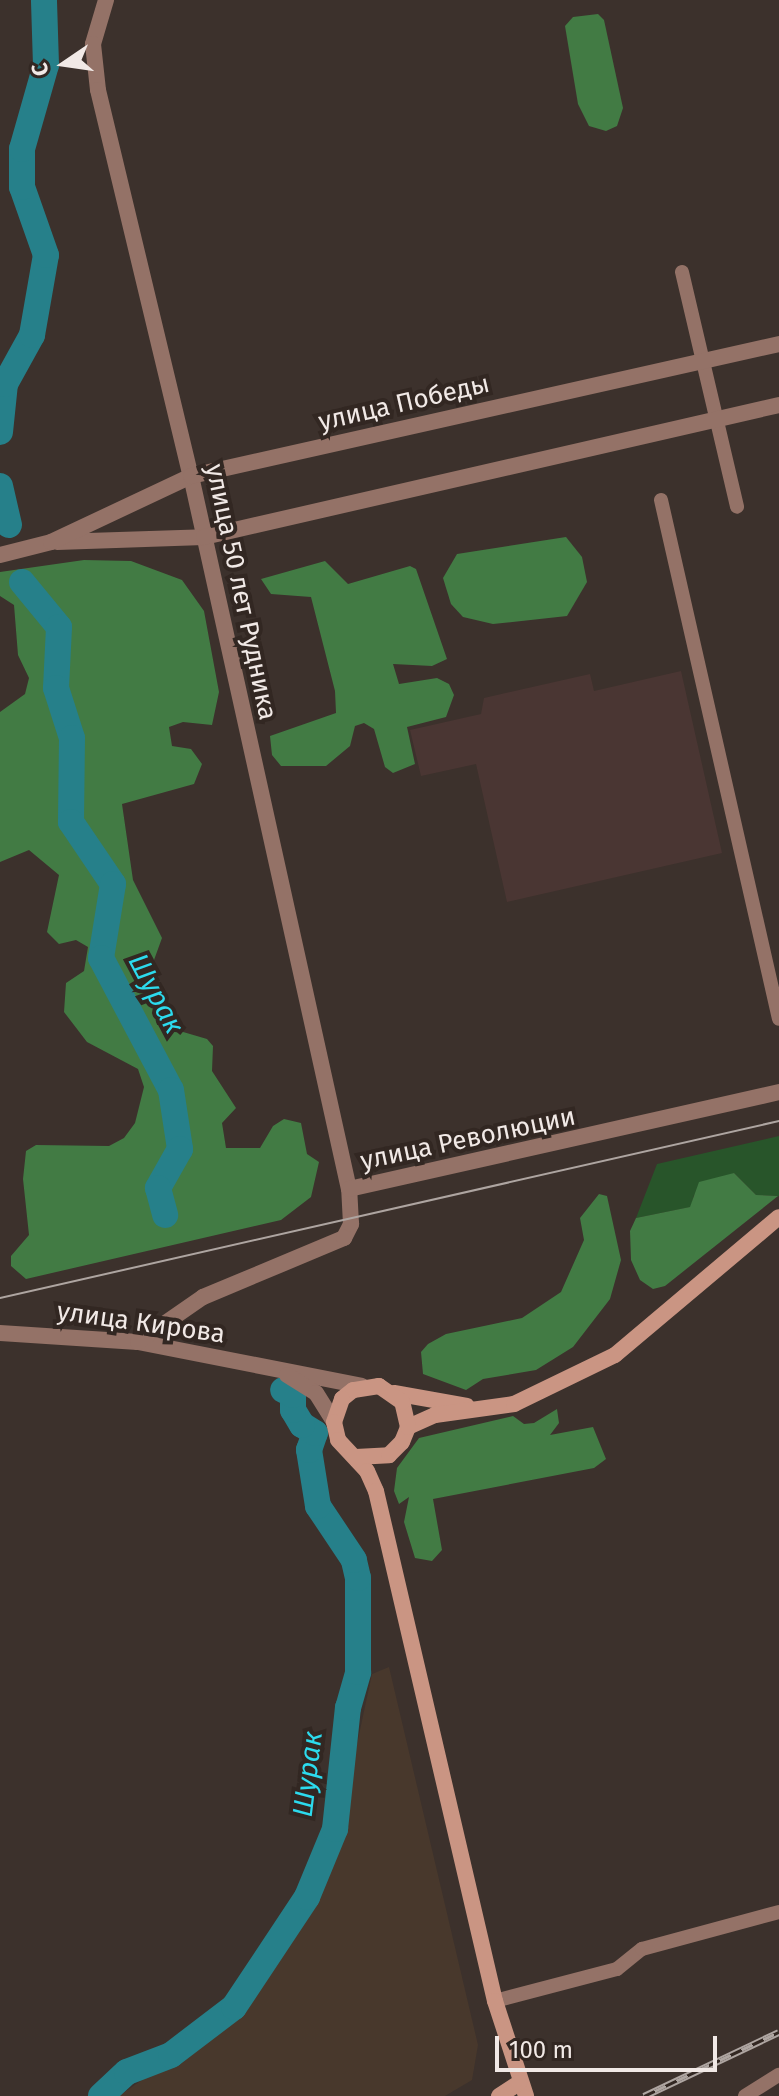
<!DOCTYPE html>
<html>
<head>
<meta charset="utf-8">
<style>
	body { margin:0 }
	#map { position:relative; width:779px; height:2096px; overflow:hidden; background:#3c312c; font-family:"Fira Sans",sans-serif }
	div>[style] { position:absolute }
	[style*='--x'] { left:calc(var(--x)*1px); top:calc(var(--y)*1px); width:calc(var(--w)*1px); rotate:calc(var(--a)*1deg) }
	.industrial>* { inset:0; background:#48382c }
	.education>* { inset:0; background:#4a3633 }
	.green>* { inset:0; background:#28552a }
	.forest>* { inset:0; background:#427b44 }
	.river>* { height:26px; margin:-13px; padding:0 13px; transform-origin:13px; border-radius:13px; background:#26808a }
	.minor>* { height:14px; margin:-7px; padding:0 7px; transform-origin:7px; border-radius:7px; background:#947267 }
	.tertiary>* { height:16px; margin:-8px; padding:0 8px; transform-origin:8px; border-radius:8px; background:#947267 }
	.secondary>* { height:16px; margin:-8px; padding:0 8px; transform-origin:8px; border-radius:8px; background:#ca9583 }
	.tram>* { height:2px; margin:-1px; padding:0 1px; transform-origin:1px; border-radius:1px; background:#aea5a1 }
	.rail>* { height:7px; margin-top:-3.5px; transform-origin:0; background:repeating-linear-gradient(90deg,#322722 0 12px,#aea5a1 0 24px); box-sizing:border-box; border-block:2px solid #aea5a1 }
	span { translate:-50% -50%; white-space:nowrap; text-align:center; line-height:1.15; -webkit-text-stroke:8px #322722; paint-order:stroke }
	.street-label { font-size:26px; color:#f1e9e6 }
	.water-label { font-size:28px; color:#2cdbee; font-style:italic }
	.north { position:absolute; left:24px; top:24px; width:80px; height:80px; -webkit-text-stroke:6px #322722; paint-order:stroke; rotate:257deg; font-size:22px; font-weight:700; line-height:32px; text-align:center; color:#f1e9e6 }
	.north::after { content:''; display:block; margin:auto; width:28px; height:36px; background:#f1e9e6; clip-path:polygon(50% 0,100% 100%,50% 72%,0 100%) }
	.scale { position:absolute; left:495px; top:2036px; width:222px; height:36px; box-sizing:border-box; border:4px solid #f1e9e6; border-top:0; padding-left:10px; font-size:24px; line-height:28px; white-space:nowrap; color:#f1e9e6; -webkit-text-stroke:6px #322722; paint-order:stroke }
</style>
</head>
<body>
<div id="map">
	<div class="industrial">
		<div style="clip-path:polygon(389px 1667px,478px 2045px,472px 2080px,445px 2096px,119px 2096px,231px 2018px,304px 1914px,336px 1842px,372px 1674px)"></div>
	</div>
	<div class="education">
		<div style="clip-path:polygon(681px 671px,722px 853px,507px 902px,476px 764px,421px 776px,410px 730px,481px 714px,484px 698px,590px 674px,594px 691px)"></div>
	</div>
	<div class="green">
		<div style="clip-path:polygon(779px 1136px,779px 1196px,756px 1195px,734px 1173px,694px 1195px,691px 1207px,636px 1218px,657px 1164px)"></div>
	</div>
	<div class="forest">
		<div style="clip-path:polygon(598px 14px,604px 20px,623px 108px,617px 126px,606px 131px,589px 126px,578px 104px,565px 26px,573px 17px)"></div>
		<div style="clip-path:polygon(566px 537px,582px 557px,587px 582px,567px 616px,493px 624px,463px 617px,451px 604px,443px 578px,457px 554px)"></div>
		<div style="clip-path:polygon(84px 560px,131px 561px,182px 580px,204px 611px,219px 692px,212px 725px,183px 722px,169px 727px,172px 746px,191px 749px,202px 764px,194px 784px,122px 804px,133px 880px,162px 938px,146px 982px,153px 1005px,173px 1029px,207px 1039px,213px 1046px,212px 1071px,236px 1108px,222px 1123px,226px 1148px,260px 1148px,273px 1126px,284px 1119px,301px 1123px,307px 1154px,319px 1162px,311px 1197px,281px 1220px,26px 1279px,11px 1266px,11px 1256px,29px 1235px,23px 1179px,26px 1151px,36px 1145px,109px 1146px,124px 1138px,135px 1123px,144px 1087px,138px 1069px,87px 1042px,64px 1012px,66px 983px,84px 971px,88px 947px,76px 940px,59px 944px,47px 932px,59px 875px,29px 850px,0 862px,0 712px,25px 694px,29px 678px,18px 655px,14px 605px,0 596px,0 572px)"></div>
		<div style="clip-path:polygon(325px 561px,348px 584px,410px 566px,416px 569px,447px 659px,432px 666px,393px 664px,399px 684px,437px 678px,449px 684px,454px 695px,446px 717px,407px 727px,415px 764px,393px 773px,385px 767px,374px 729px,364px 723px,355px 726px,350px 746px,326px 766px,281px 766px,272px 755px,270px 736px,336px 713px,335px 691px,311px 597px,271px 594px,261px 579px)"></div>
		<div style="clip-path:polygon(734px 1173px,756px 1195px,778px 1196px,665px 1286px,653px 1289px,640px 1280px,631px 1260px,630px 1231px,636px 1218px,690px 1207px,699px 1182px)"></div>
		<div style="clip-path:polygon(599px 1194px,607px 1196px,621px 1260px,610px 1299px,573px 1347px,536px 1370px,483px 1379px,466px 1390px,423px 1374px,421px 1352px,428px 1344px,446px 1334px,522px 1318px,561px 1292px,584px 1240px,580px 1218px)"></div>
		<div style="clip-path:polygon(557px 1409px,559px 1423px,550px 1435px,593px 1427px,606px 1459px,594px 1468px,433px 1499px,442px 1550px,432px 1561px,415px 1558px,404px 1522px,409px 1497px,399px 1504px,394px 1491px,397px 1468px,419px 1438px,513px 1416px,524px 1424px,534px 1423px)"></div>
	</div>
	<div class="river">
		<div style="--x:0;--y:432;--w:48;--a:-84.1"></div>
		<div style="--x:5;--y:384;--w:56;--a:-61.1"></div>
		<div style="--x:32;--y:335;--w:81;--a:-80.1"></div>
		<div style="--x:46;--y:255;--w:72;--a:-109.4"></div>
		<div style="--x:22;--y:187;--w:38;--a:-90"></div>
		<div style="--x:22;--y:149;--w:87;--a:-74.1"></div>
		<div style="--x:46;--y:65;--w:65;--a:-91.8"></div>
		<div style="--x:0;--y:486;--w:40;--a:77"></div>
		<div style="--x:22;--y:582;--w:58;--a:50.6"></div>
		<div style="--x:59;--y:627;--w:61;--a:92.8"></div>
		<div style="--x:56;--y:688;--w:52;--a:72.3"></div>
		<div style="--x:72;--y:738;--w:84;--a:90.7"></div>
		<div style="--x:71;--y:822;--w:75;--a:55.9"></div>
		<div style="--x:113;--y:884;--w:75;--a:99.2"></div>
		<div style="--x:101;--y:958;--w:149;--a:62.1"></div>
		<div style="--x:171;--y:1090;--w:60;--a:81.3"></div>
		<div style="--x:180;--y:1149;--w:45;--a:119.4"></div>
		<div style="--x:158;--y:1188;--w:28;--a:75"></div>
		<div style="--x:101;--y:2096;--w:35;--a:-43"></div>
		<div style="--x:127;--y:2072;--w:47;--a:-21.1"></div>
		<div style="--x:171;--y:2055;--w:79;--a:-37.3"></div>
		<div style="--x:234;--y:2007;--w:132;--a:-56.4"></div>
		<div style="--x:307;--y:1897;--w:74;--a:-67.6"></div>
		<div style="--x:335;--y:1829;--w:122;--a:-83.9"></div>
		<div style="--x:348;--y:1708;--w:37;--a:-74"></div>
		<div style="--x:358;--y:1672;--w:94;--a:-90"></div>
		<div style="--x:358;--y:1578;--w:18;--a:-103"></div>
		<div style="--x:354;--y:1560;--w:65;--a:-123.7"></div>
		<div style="--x:318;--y:1506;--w:57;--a:-99.1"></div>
		<div style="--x:309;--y:1450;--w:18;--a:-71"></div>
		<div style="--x:315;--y:1433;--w:15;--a:-148"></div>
		<div style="--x:302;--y:1425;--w:17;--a:-121"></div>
		<div style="--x:293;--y:1410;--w:15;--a:-90"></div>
		<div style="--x:293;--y:1395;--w:11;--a:-153"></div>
	</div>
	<div class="minor">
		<div style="--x:682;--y:272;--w:241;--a:76.8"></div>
		<div style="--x:661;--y:500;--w:532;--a:77.19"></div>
		<div style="--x:495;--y:2001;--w:126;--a:-14.7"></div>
		<div style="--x:617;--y:1969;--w:32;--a:-39"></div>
		<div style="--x:642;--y:1949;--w:142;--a:-15.1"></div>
		<div style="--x:745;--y:2096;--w:40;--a:-32"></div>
	</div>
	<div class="tertiary">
		<div style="--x:106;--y:0;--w:46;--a:106.5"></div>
		<div style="--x:93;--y:44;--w:46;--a:83.8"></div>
		<div style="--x:98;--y:90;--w:397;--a:76.5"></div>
		<div style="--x:191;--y:476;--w:730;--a:77.51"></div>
		<div style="--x:57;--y:542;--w:147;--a:-1.9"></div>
		<div style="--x:204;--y:537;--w:590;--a:-12.93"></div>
		<div style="--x:0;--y:555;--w:53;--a:-14.3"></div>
		<div style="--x:51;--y:542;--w:155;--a:-25.2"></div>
		<div style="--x:191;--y:476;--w:603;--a:-12.65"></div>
		<div style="--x:0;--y:1333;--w:138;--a:3.7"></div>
		<div style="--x:138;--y:1342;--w:228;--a:11.1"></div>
		<div style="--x:138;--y:1342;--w:79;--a:-34.7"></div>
		<div style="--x:203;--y:1297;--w:153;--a:-22.7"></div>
		<div style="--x:344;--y:1238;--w:16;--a:-63"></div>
		<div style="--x:351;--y:1224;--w:35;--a:-93"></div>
		<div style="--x:349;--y:1189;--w:441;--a:-12.7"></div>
		<div style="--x:287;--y:1375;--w:34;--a:32"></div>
		<div style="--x:316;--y:1393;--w:34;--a:58"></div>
	</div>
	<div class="secondary">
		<div style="--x:394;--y:1393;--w:74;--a:10.1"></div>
		<div style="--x:408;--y:1427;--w:30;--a:-24"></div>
		<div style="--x:435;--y:1415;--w:80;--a:-7.9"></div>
		<div style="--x:514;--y:1404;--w:112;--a:-25.9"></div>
		<div style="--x:615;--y:1355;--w:214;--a:-40.1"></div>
		<div style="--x:356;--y:1457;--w:33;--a:-3"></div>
		<div style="--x:389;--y:1455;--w:18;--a:-45"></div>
		<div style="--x:402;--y:1442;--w:16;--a:-68"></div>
		<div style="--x:408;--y:1427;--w:26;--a:-103"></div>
		<div style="--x:402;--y:1402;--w:28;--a:-145"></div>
		<div style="--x:379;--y:1386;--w:26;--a:171"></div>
		<div style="--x:353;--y:1390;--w:14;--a:141"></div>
		<div style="--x:342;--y:1399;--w:24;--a:109"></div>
		<div style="--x:334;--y:1422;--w:18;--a:77"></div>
		<div style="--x:338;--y:1440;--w:42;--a:46.9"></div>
		<div style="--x:367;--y:1471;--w:22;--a:66"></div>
		<div style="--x:376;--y:1491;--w:524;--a:76.87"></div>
		<div style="--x:495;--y:2001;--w:100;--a:71.9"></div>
		<div style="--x:499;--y:2096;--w:24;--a:-33"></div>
	</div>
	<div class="tram">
		<div style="--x:0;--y:1298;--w:799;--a:-12.8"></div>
	</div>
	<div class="rail">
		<div style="--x:644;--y:2096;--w:149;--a:-25.4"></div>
	</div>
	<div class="street-label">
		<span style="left:404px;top:403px;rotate:-13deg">улица Победы</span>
		<span style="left:241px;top:592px;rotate:78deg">улица 50 лет Рудника</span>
		<span style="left:468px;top:1139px;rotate:-12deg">улица Революции</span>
		<span style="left:141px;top:1323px;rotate:8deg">улица Кирова</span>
	</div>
	<div class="water-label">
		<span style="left:156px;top:994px;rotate:62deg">Шурак</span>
		<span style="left:308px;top:1774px;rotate:-83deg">Шурак</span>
	</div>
	<div class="north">С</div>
	<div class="scale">100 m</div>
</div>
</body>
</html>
